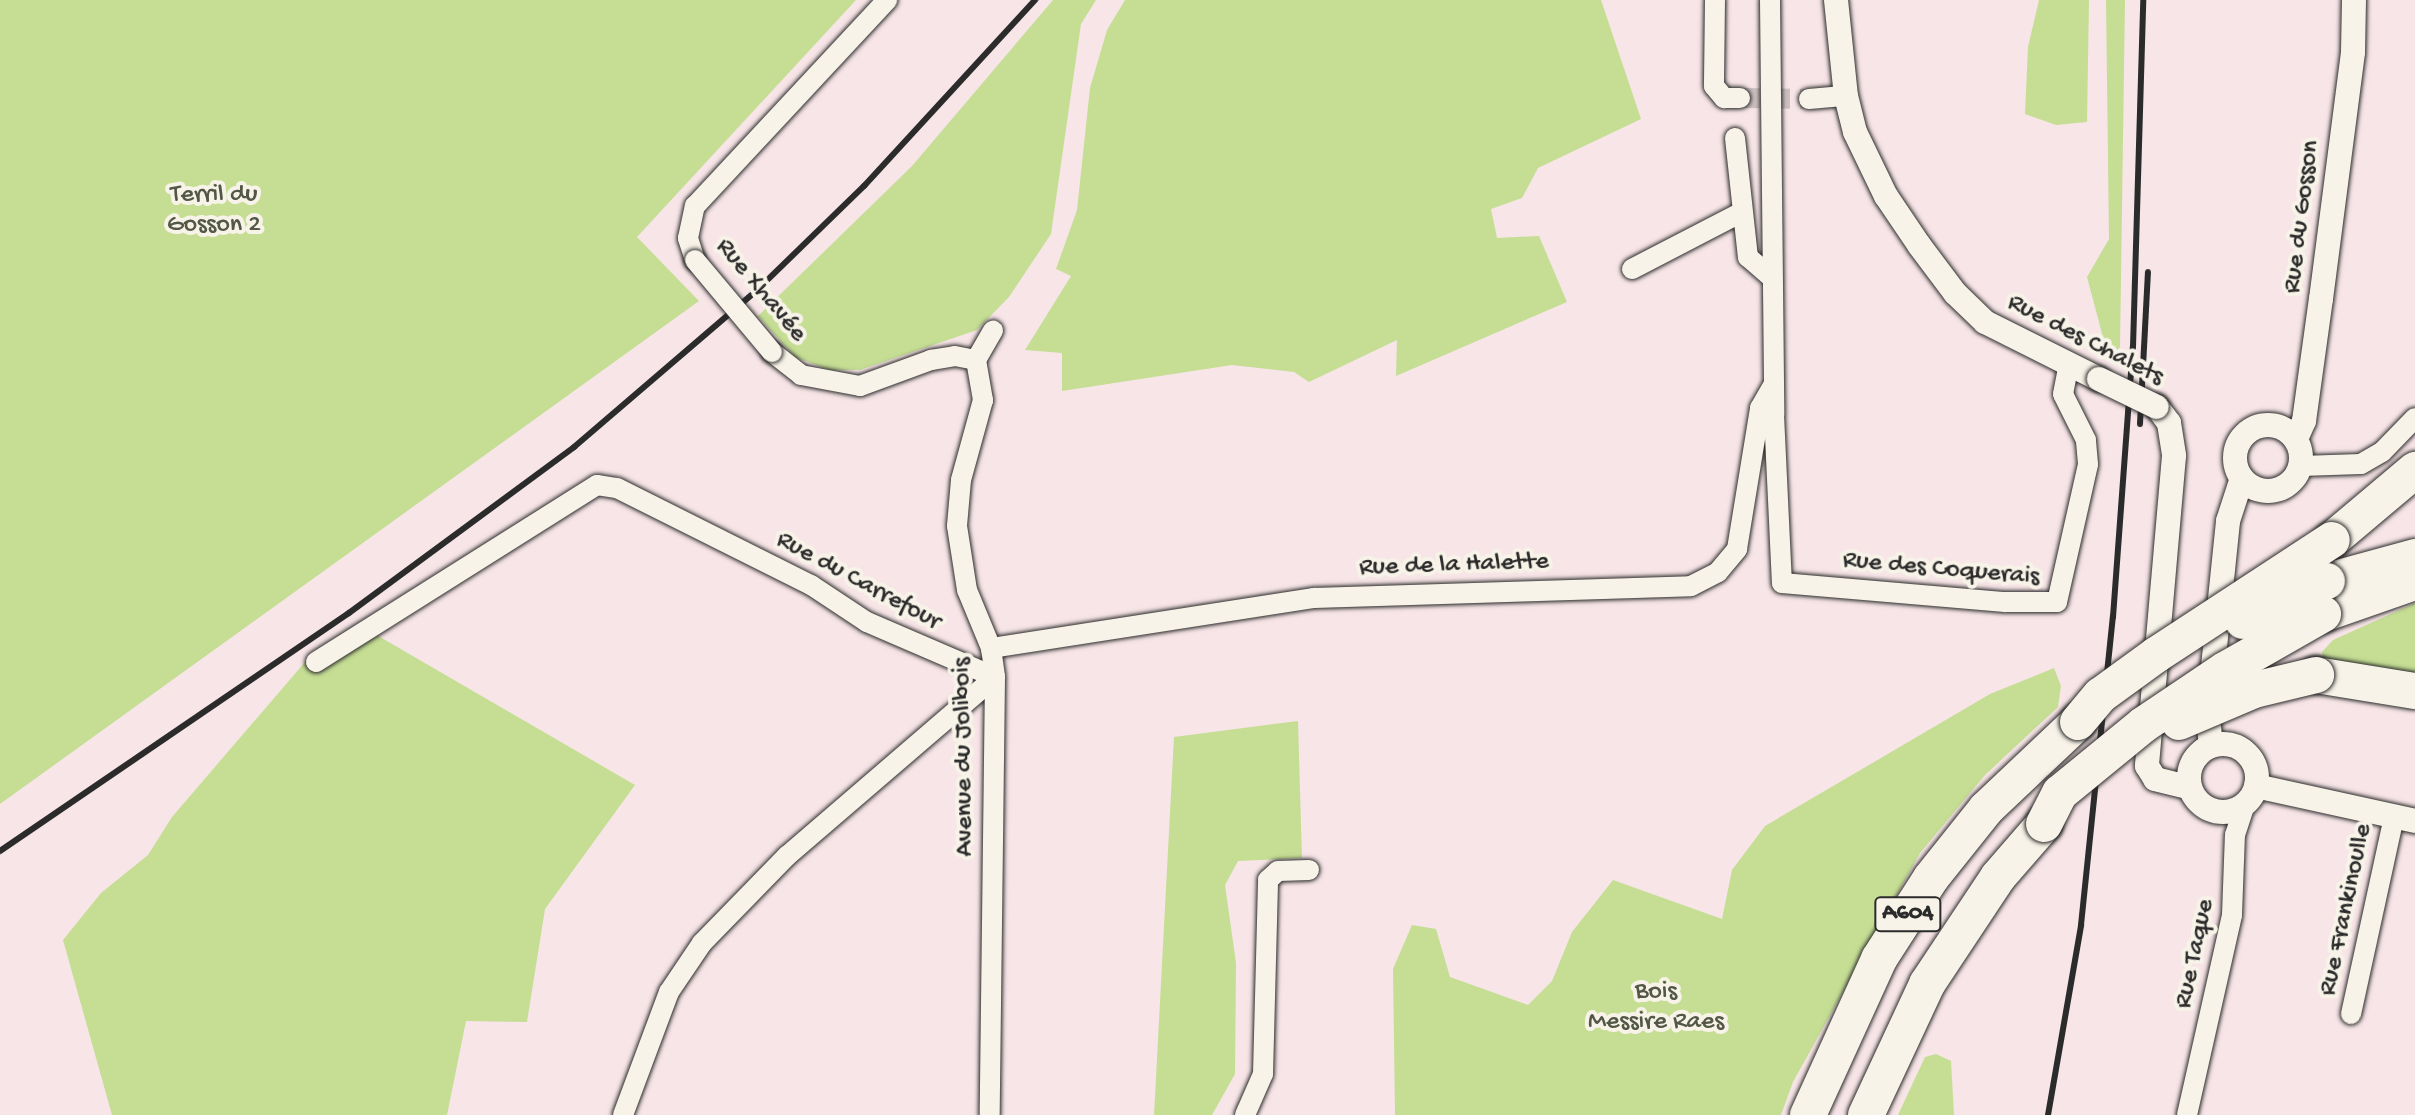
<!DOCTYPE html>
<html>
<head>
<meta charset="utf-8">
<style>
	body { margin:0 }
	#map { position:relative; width:2415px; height:1115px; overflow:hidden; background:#f7e5e7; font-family:"Gochi Hand",sans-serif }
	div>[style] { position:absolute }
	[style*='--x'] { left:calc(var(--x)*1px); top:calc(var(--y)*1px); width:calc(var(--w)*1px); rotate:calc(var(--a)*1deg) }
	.green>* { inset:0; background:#c5de94 }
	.minor-tunnel>* { height:20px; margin-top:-10px; transform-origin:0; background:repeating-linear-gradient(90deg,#cec0c1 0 20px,transparent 0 30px) }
	.roads { filter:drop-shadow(0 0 2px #2b2b2b) drop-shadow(0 0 2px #2b2b2b) }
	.minor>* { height:20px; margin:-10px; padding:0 10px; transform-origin:10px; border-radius:10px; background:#f7f3e8 }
	.tertiary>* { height:24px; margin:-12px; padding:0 12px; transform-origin:12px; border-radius:12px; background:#f7f3e8 }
	.tertiary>.ring { margin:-12px; padding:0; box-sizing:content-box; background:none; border:24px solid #f7f3e8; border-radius:50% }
	.motorway>* { height:36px; margin:-18px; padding:0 18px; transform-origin:18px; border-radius:18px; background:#f7f3e8 }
	.rail>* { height:6px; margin:-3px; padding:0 3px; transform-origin:3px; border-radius:3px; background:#2b2b2b }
	.bridges { filter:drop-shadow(0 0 2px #2b2b2b) drop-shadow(0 0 2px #2b2b2b) }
	.minor-bridge>* { height:20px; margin:-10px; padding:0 10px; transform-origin:10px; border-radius:10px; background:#f7f3e8 }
	.tertiary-bridge>* { height:24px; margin:-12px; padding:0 12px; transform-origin:12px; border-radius:12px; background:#f7f3e8 }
	.motorway-bridge>* { height:36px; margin:-18px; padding:0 18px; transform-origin:18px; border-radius:18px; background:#f7f3e8 }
	span { translate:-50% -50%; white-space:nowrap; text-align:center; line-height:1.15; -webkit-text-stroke:8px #f7f3e8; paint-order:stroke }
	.shield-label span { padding:2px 6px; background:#f7f3e8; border:2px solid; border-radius:6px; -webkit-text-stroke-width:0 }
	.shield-label { font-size:24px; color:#2b2b2b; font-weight:700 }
	.park-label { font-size:26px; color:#525845 }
	.street-label { font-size:26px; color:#2b2b2b }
</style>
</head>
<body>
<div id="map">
	<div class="green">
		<div style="clip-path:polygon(0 0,856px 0,637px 237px,699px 301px,0 804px)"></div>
		<div style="clip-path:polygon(1053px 0,1096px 0,1081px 24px,1051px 234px,1009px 297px,977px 330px,860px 370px,829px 370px,795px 357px,758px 316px,912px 166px)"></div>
		<div style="clip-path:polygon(1125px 0,1601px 0,1641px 119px,1538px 168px,1522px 198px,1491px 209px,1497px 238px,1539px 236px,1567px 302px,1396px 376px,1397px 340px,1309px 382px,1294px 372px,1232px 365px,1062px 391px,1062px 353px,1025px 350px,1071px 276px,1056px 269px,1077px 210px,1090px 88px,1107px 30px)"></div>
		<div style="clip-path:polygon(2039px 0,2089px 0,2087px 122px,2056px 125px,2025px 114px,2028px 47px)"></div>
		<div style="clip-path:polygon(2106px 0,2125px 0,2120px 347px,2109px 360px,2087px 277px,2109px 239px)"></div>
		<div style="clip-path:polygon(2415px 603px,2415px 679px,2323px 662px,2322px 652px,2333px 640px)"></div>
		<div style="clip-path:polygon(368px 630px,635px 785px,545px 909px,527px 1022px,466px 1021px,447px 1115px,112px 1115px,63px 940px,101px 893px,148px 855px,172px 817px,311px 655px)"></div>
		<div style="clip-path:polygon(2054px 668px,2061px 686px,2058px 707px,1985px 775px,1920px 853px,1793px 1082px,1781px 1115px,1395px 1115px,1393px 969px,1412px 925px,1436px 929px,1450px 977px,1528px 1005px,1552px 981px,1572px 932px,1613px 880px,1722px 919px,1732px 870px,1765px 826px,1990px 694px)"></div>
		<div style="clip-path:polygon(1298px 721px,1302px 858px,1238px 861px,1225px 885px,1236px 963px,1235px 1074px,1212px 1115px,1154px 1115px,1174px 737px)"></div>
		<div style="clip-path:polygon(1936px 1054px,1951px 1061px,1954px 1115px,1898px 1115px,1925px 1057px)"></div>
	</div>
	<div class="minor-tunnel">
		<div style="--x:1740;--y:98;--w:69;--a:0.8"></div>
	</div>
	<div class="roads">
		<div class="minor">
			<div style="--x:1715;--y:0;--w:86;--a:90.7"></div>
			<div style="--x:1714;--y:86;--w:16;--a:50"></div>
			<div style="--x:1724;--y:98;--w:16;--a:0"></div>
			<div style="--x:1770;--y:0;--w:415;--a:89.4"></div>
			<div style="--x:1774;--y:415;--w:168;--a:87.3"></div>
			<div style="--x:1782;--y:583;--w:224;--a:4.9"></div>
			<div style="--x:2005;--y:602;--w:52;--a:0"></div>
			<div style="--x:2057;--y:602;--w:141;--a:-77.3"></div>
			<div style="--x:2088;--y:464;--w:24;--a:-95"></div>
			<div style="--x:2086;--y:440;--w:51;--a:-116.6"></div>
			<div style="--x:2063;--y:394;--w:31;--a:-79"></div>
			<div style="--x:1809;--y:99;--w:37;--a:-5"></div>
			<div style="--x:1735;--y:138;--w:120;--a:83.8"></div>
			<div style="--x:1748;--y:257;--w:32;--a:41"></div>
			<div style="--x:695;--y:260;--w:23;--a:-108"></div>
			<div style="--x:688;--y:238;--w:33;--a:-78"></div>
			<div style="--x:695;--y:206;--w:282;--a:-47"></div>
			<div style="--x:1632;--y:269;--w:122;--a:-27.4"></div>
			<div style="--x:772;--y:352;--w:37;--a:38"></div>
			<div style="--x:801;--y:375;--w:60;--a:10.6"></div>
			<div style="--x:860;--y:386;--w:76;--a:-20.1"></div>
			<div style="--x:931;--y:360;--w:24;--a:-9"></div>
			<div style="--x:955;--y:356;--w:21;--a:11"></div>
			<div style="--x:976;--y:360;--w:41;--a:80.1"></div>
			<div style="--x:983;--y:400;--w:83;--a:105.4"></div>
			<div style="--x:961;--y:480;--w:46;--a:95"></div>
			<div style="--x:957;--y:526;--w:65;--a:81.1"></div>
			<div style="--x:967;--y:590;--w:63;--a:67.5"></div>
			<div style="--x:991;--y:648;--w:29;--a:82"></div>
			<div style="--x:995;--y:677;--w:438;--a:90.7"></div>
			<div style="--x:976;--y:360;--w:34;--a:-60"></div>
			<div style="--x:2301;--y:466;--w:60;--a:-1.9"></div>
			<div style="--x:2361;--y:464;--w:24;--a:-30"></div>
			<div style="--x:2382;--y:452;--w:47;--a:-45.9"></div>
			<div style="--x:991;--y:648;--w:327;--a:-8.8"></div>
			<div style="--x:1314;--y:598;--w:377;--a:-1.8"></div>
			<div style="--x:1691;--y:586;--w:30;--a:-27"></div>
			<div style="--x:1718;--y:572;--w:30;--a:-50"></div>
			<div style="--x:1737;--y:549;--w:143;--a:-80.7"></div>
			<div style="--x:1760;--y:408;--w:28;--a:-60"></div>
			<div style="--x:316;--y:662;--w:332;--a:-32.2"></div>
			<div style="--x:597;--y:485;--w:20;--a:9"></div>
			<div style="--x:617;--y:488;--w:217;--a:26.6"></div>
			<div style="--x:811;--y:585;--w:67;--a:33.5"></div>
			<div style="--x:867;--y:622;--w:139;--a:23.3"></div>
			<div style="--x:2351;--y:1014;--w:203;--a:-77.7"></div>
			<div style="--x:623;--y:1115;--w:131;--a:-69.5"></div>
			<div style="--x:669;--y:992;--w:59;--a:-56"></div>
			<div style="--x:702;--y:943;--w:122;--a:-45.7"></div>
			<div style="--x:787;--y:856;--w:274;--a:-40.7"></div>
			<div style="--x:1245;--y:1115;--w:45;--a:-66.3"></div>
			<div style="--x:1263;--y:1074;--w:194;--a:-88.5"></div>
			<div style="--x:1268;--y:880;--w:13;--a:-42"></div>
			<div style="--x:1278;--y:871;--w:31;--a:-2"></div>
			<div style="--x:2187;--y:1115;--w:205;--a:-77.3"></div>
			<div style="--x:2232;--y:915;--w:80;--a:-87.9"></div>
			<div style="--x:2235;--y:835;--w:33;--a:-72"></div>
		</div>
		<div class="tertiary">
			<div style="--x:1836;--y:0;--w:97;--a:84.1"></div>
			<div style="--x:1846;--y:96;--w:37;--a:76"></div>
			<div style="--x:1855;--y:132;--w:71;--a:64.2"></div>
			<div style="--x:1886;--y:196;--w:59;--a:56"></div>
			<div style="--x:1919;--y:245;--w:60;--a:53.1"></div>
			<div style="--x:1955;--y:293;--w:42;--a:44"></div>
			<div style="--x:1985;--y:322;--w:127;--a:26.6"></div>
			<div style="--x:2157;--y:407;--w:20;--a:53"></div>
			<div style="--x:2169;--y:423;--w:33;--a:81"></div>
			<div style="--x:2174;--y:456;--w:311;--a:95"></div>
			<div style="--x:2147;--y:766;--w:15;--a:58"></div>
			<div style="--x:2155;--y:779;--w:36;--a:14"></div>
			<div class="ring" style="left:2235px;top:425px;width:42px;height:42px"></div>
			<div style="--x:2296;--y:439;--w:20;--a:-66"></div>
			<div style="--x:2304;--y:421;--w:123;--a:-82.1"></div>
			<div style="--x:2321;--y:299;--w:249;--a:-82.6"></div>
			<div style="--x:2353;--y:52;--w:52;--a:-88.9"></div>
			<div class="ring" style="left:2189px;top:744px;width:44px;height:44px"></div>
			<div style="--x:2211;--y:746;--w:31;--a:-96"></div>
			<div style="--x:2208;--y:715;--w:195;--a:-84.1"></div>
			<div style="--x:2228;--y:521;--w:45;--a:-72"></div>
			<div style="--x:2256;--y:786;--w:163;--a:12.4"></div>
		</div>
		<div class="motorway">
			<div style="--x:2332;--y:540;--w:109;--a:-40.1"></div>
			<div style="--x:2327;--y:581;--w:91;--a:-15.3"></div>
			<div style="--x:2323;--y:614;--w:97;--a:-19.2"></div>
			<div style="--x:2316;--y:675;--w:100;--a:9.2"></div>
			<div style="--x:1808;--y:1115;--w:171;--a:-65.5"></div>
			<div style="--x:1879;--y:959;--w:96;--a:-57.3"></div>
			<div style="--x:1931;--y:878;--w:88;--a:-51.4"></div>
			<div style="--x:1986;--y:809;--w:127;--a:-43.4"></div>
			<div style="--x:1866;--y:1115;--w:145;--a:-65"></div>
			<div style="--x:1927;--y:984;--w:128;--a:-56.4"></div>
			<div style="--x:1998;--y:877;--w:70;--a:-49"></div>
		</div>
	</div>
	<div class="rail">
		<div style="--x:2140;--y:424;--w:152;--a:-87"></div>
		<div style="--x:0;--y:851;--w:422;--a:-34.3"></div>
		<div style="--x:349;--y:613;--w:280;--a:-36.4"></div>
		<div style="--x:574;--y:447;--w:240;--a:-40.6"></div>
		<div style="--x:756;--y:291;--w:151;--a:-44.2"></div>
		<div style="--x:864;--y:186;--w:253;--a:-47.4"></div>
		<div style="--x:2048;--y:1115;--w:193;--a:-80.1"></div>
		<div style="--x:2081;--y:925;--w:310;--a:-84.1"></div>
		<div style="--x:2113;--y:617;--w:271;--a:-85.8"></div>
		<div style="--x:2133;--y:347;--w:347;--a:-88.3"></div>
	</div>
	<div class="bridges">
		<div class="minor-bridge">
			<div style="--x:695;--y:260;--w:120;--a:50.1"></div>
		</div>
		<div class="tertiary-bridge">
			<div style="--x:2099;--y:379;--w:64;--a:25.8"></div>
		</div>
		<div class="motorway-bridge">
			<div style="--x:2243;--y:621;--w:93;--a:-25.5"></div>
			<div style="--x:2078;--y:722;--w:35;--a:-50"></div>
			<div style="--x:2101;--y:695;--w:68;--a:-36"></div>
			<div style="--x:2156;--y:655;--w:210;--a:-33.2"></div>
			<div style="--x:2179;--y:722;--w:82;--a:-23.1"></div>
			<div style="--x:2254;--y:690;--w:64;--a:-13.6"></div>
			<div style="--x:2044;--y:824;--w:35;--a:-63"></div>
			<div style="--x:2060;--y:793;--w:107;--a:-39.3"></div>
			<div style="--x:2143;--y:725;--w:99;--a:-33.9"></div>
			<div style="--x:2225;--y:670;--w:113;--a:-29.7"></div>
		</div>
	</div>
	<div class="shield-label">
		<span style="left:1908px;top:914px">A604</span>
	</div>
	<div class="park-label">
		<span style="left:214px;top:211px">Terril du<br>Gosson 2</span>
		<span style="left:1656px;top:1008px">Bois<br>Messire Raes</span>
	</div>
	<div class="street-label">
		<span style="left:2303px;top:217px;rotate:-83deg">Rue du Gosson</span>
		<span style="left:760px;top:291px;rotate:50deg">Rue Xhavée</span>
		<span style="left:2085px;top:341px;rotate:27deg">Rue des Chalets</span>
		<span style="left:1454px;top:566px;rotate:-2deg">Rue de la Halette</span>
		<span style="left:1941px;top:570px;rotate:5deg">Rue des Coquerais</span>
		<span style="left:858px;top:582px;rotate:28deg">Rue du Carrefour</span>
		<span style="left:965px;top:757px;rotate:-91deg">Avenue du Jolibois</span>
		<span style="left:2347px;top:910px;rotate:-78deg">Rue Frankinoulle</span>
		<span style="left:2196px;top:954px;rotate:-78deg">Rue Taque</span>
	</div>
</div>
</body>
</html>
